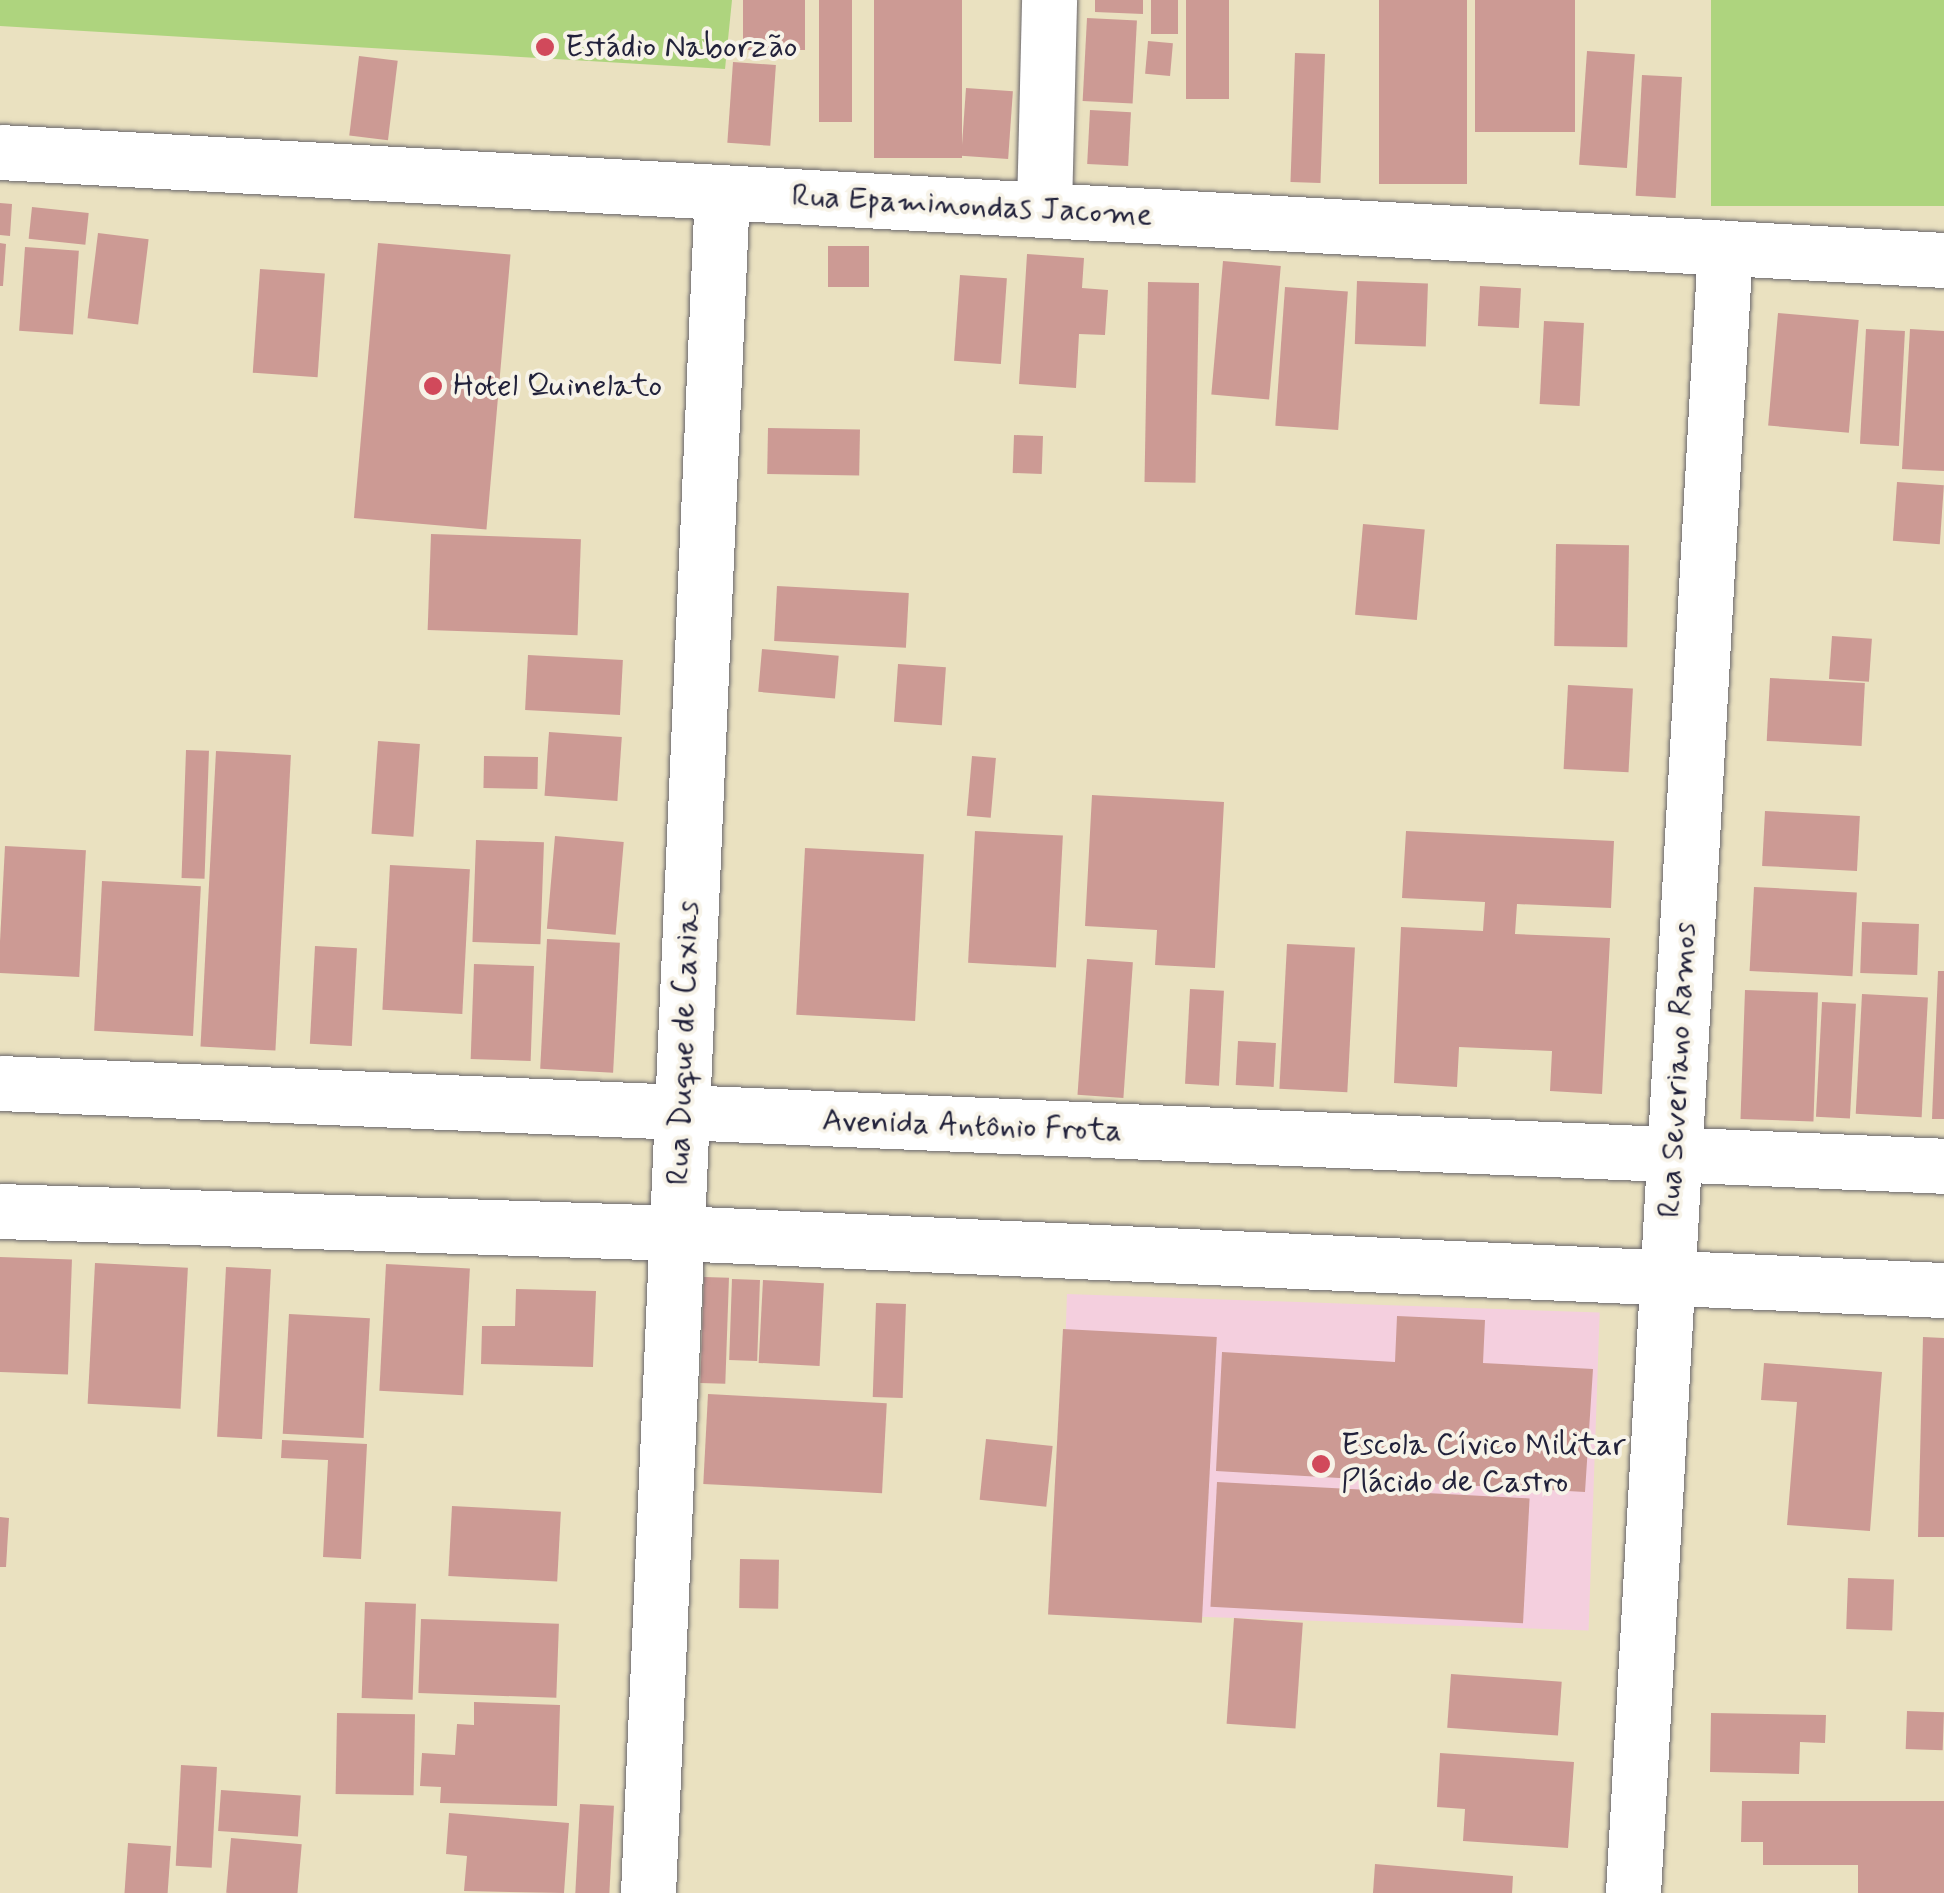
<!DOCTYPE html>
<html>
<head>
<meta charset="utf-8">
<style>
	body { margin:0 }
	#map { position:relative; width:1944px; height:1893px; overflow:hidden; background:#eae1c0; font-family:Mynerve,sans-serif }
	div>[style] { position:absolute }
	[style*='--x'] { left:calc(var(--x)*1px); top:calc(var(--y)*1px); width:calc(var(--w)*1px); rotate:calc(var(--a)*1deg) }
	.built>* { inset:0; background:#f4cfde; transform-origin:0 0 }
	.green>* { inset:0; background:#aed47e; transform-origin:0 0 }
	.building>* { inset:0; background:#cc9a94; transform-origin:0 0 }
	.roads { filter:drop-shadow(0 0 2px #68656a) drop-shadow(0 0 2px #68656a) }
	.minor>* { height:55px; margin:-27.5px; padding:0 27.5px; transform-origin:27.5px; border-radius:27.5px; background:#fff }
	.major>* { height:55px; margin:-27.5px; padding:0 27.5px; transform-origin:27.5px; border-radius:27.5px; background:#fff }
	.dots>* { width:28px; height:28px; translate:-50% -50%; box-sizing:border-box; border:5px solid #f7f3e8; border-radius:50% }
	span { translate:-50% -50%; white-space:nowrap; text-align:center; line-height:1.15; -webkit-text-stroke:8px #f7f3e8; paint-order:stroke }
	.poi-label { font-size:32px; color:#22223b }
	.left { translate:0 -50%; text-align:left }
	.street-label { font-size:32px; color:#22223b }
</style>
</head>
<body>
<div id="map">
	<div class="built">
		<div style="left:1067px;top:1294px;width:533px;height:318px;rotate:2deg"></div>
	</div>
	<div class="green">
		<div style="clip-path:polygon(0 0,732px 0,725px 69px,0 26px)"></div>
		<div style="left:1711px;top:0;width:233px;height:206px"></div>
	</div>
	<div class="building">
		<div style="left:743px;top:0;width:62px;height:50px"></div>
		<div style="left:819px;top:0;width:33px;height:122px"></div>
		<div style="left:874px;top:0;width:88px;height:158px"></div>
		<div style="clip-path:polygon(1095px 0,1143px 0,1143px 14px,1095px 12px)"></div>
		<div style="left:1151px;top:0;width:27px;height:34px"></div>
		<div style="left:1186px;top:0;width:43px;height:99px"></div>
		<div style="left:1379px;top:0;width:88px;height:184px"></div>
		<div style="left:1475px;top:0;width:100px;height:132px"></div>
		<div style="left:1087px;top:18px;width:50px;height:83px;rotate:3deg"></div>
		<div style="left:1148px;top:41px;width:25px;height:33px;rotate:5deg"></div>
		<div style="left:1587px;top:51px;width:48px;height:114px;rotate:4deg"></div>
		<div style="left:1295px;top:53px;width:30px;height:129px;rotate:2deg"></div>
		<div style="left:359px;top:56px;width:39px;height:80px;rotate:7deg"></div>
		<div style="left:733px;top:62px;width:43px;height:81px;rotate:4deg"></div>
		<div style="left:1642px;top:75px;width:40px;height:121px;rotate:3deg"></div>
		<div style="left:966px;top:88px;width:47px;height:68px;rotate:4deg"></div>
		<div style="left:1090px;top:110px;width:41px;height:54px;rotate:3deg"></div>
		<div style="clip-path:polygon(0 203px,12px 204px,10px 236px,0 235px)"></div>
		<div style="left:32px;top:207px;width:57px;height:32px;rotate:6deg"></div>
		<div style="left:98px;top:233px;width:51px;height:86px;rotate:7deg"></div>
		<div style="clip-path:polygon(0 243px,6px 244px,3px 286px,0 286px)"></div>
		<div style="left:378px;top:243px;width:133px;height:276px;rotate:5deg"></div>
		<div style="left:828px;top:246px;width:41px;height:41px"></div>
		<div style="left:25px;top:247px;width:54px;height:84px;rotate:4deg"></div>
		<div style="clip-path:polygon(1027px 254px,1084px 258px,1082px 288px,1108px 290px,1105px 335px,1079px 334px,1076px 388px,1019px 384px)"></div>
		<div style="left:1223px;top:261px;width:58px;height:134px;rotate:5deg"></div>
		<div style="left:260px;top:269px;width:65px;height:104px;rotate:4deg"></div>
		<div style="left:960px;top:275px;width:47px;height:86px;rotate:4deg"></div>
		<div style="left:1357px;top:281px;width:71px;height:63px;rotate:2deg"></div>
		<div style="left:1148px;top:282px;width:51px;height:200px;rotate:1deg"></div>
		<div style="left:1480px;top:286px;width:41px;height:40px;rotate:3deg"></div>
		<div style="left:1285px;top:287px;width:63px;height:139px;rotate:4deg"></div>
		<div style="left:1778px;top:313px;width:81px;height:113px;rotate:5deg"></div>
		<div style="left:1544px;top:321px;width:40px;height:83px;rotate:3deg"></div>
		<div style="left:1866px;top:329px;width:39px;height:115px;rotate:3deg"></div>
		<div style="clip-path:polygon(1910px 329px,1944px 331px,1944px 471px,1902px 469px)"></div>
		<div style="left:768px;top:428px;width:92px;height:46px;rotate:1deg"></div>
		<div style="left:1014px;top:435px;width:29px;height:38px;rotate:2deg"></div>
		<div style="left:1897px;top:482px;width:47px;height:59px;rotate:4deg"></div>
		<div style="left:1363px;top:524px;width:62px;height:91px;rotate:5deg"></div>
		<div style="left:431px;top:534px;width:150px;height:96px;rotate:2deg"></div>
		<div style="left:1556px;top:544px;width:73px;height:102px;rotate:1deg"></div>
		<div style="left:777px;top:586px;width:132px;height:55px;rotate:3deg"></div>
		<div style="left:1832px;top:636px;width:40px;height:43px;rotate:4deg"></div>
		<div style="left:762px;top:649px;width:77px;height:43px;rotate:5deg"></div>
		<div style="left:528px;top:655px;width:95px;height:55px;rotate:3deg"></div>
		<div style="left:898px;top:664px;width:48px;height:58px;rotate:4deg"></div>
		<div style="left:1770px;top:678px;width:95px;height:63px;rotate:3deg"></div>
		<div style="left:1568px;top:685px;width:65px;height:84px;rotate:3deg"></div>
		<div style="left:549px;top:732px;width:73px;height:64px;rotate:4deg"></div>
		<div style="left:378px;top:741px;width:42px;height:93px;rotate:4deg"></div>
		<div style="left:186px;top:750px;width:23px;height:128px;rotate:2deg"></div>
		<div style="left:216px;top:751px;width:75px;height:296px;rotate:3deg"></div>
		<div style="left:484px;top:756px;width:54px;height:32px;rotate:1deg"></div>
		<div style="left:972px;top:756px;width:24px;height:60px;rotate:5deg"></div>
		<div style="clip-path:polygon(1092px 795px,1224px 802px,1215px 968px,1155px 965px,1157px 930px,1085px 926px)"></div>
		<div style="left:1765px;top:811px;width:95px;height:55px;rotate:3deg"></div>
		<div style="left:975px;top:831px;width:88px;height:132px;rotate:3deg"></div>
		<div style="clip-path:polygon(1406px 831px,1614px 841px,1611px 908px,1517px 904px,1515px 934px,1610px 938px,1602px 1094px,1550px 1091px,1552px 1051px,1459px 1047px,1457px 1087px,1394px 1083px,1401px 927px,1483px 931px,1485px 902px,1402px 898px)"></div>
		<div style="left:555px;top:836px;width:69px;height:93px;rotate:5deg"></div>
		<div style="left:476px;top:840px;width:68px;height:102px;rotate:2deg"></div>
		<div style="left:5px;top:846px;width:81px;height:127px;rotate:3deg"></div>
		<div style="left:805px;top:848px;width:119px;height:167px;rotate:3deg"></div>
		<div style="left:390px;top:865px;width:80px;height:145px;rotate:3deg"></div>
		<div style="left:102px;top:881px;width:99px;height:150px;rotate:3deg"></div>
		<div style="left:1754px;top:887px;width:103px;height:84px;rotate:3deg"></div>
		<div style="left:1862px;top:922px;width:57px;height:51px;rotate:2deg"></div>
		<div style="left:547px;top:939px;width:73px;height:130px;rotate:3deg"></div>
		<div style="left:1287px;top:944px;width:68px;height:145px;rotate:3deg"></div>
		<div style="left:315px;top:946px;width:42px;height:98px;rotate:3deg"></div>
		<div style="left:1087px;top:959px;width:46px;height:136px;rotate:4deg"></div>
		<div style="left:474px;top:964px;width:60px;height:95px;rotate:2deg"></div>
		<div style="clip-path:polygon(1938px 971px,1944px 971px,1944px 1119px,1932px 1119px)"></div>
		<div style="left:1190px;top:989px;width:34px;height:95px;rotate:3deg"></div>
		<div style="left:1745px;top:990px;width:73px;height:129px;rotate:2deg"></div>
		<div style="left:1862px;top:994px;width:66px;height:120px;rotate:3deg"></div>
		<div style="left:1822px;top:1002px;width:34px;height:115px;rotate:3deg"></div>
		<div style="left:1238px;top:1041px;width:38px;height:44px;rotate:3deg"></div>
		<div style="left:0;top:1257px;width:72px;height:115px;rotate:2deg"></div>
		<div style="left:95px;top:1263px;width:93px;height:141px;rotate:3deg"></div>
		<div style="left:386px;top:1264px;width:84px;height:127px;rotate:3deg"></div>
		<div style="left:226px;top:1267px;width:45px;height:170px;rotate:3deg"></div>
		<div style="left:704px;top:1277px;width:25px;height:106px;rotate:2deg"></div>
		<div style="left:732px;top:1279px;width:28px;height:81px;rotate:2deg"></div>
		<div style="left:763px;top:1280px;width:61px;height:83px;rotate:3deg"></div>
		<div style="clip-path:polygon(516px 1289px,596px 1291px,593px 1367px,481px 1364px,482px 1326px,515px 1326px)"></div>
		<div style="left:876px;top:1303px;width:30px;height:94px;rotate:2deg"></div>
		<div style="left:289px;top:1314px;width:81px;height:120px;rotate:3deg"></div>
		<div style="clip-path:polygon(1397px 1316px,1485px 1320px,1483px 1363px,1593px 1369px,1585px 1492px,1216px 1471px,1222px 1352px,1395px 1362px)"></div>
		<div style="left:1063px;top:1329px;width:154px;height:286px;rotate:3deg"></div>
		<div style="clip-path:polygon(1923px 1337px,1944px 1338px,1944px 1537px,1918px 1537px)"></div>
		<div style="clip-path:polygon(1764px 1363px,1882px 1372px,1870px 1531px,1787px 1525px,1797px 1402px,1761px 1400px)"></div>
		<div style="left:708px;top:1394px;width:179px;height:90px;rotate:3deg"></div>
		<div style="left:986px;top:1439px;width:67px;height:61px;rotate:6deg"></div>
		<div style="clip-path:polygon(282px 1440px,367px 1444px,361px 1559px,323px 1557px,328px 1460px,281px 1458px)"></div>
		<div style="left:1217px;top:1482px;width:313px;height:125px;rotate:3deg"></div>
		<div style="left:452px;top:1506px;width:109px;height:70px;rotate:3deg"></div>
		<div style="clip-path:polygon(0 1517px,9px 1518px,6px 1567px,0 1567px)"></div>
		<div style="left:740px;top:1559px;width:39px;height:49px;rotate:1deg"></div>
		<div style="left:1848px;top:1578px;width:46px;height:51px;rotate:2deg"></div>
		<div style="left:365px;top:1602px;width:51px;height:96px;rotate:2deg"></div>
		<div style="left:1234px;top:1618px;width:69px;height:106px;rotate:4deg"></div>
		<div style="left:421px;top:1619px;width:138px;height:74px;rotate:2deg"></div>
		<div style="left:1451px;top:1674px;width:111px;height:54px;rotate:4deg"></div>
		<div style="clip-path:polygon(474px 1702px,560px 1705px,557px 1806px,440px 1803px,441px 1787px,420px 1786px,422px 1753px,455px 1755px,457px 1724px,474px 1725px)"></div>
		<div style="left:1907px;top:1711px;width:37px;height:38px;rotate:2deg"></div>
		<div style="left:337px;top:1713px;width:78px;height:81px;rotate:1deg"></div>
		<div style="clip-path:polygon(1711px 1713px,1826px 1715px,1825px 1743px,1800px 1742px,1799px 1774px,1710px 1772px)"></div>
		<div style="clip-path:polygon(1440px 1753px,1574px 1762px,1568px 1848px,1463px 1841px,1465px 1809px,1437px 1807px)"></div>
		<div style="left:181px;top:1765px;width:36px;height:101px;rotate:3deg"></div>
		<div style="left:221px;top:1790px;width:80px;height:41px;rotate:4deg"></div>
		<div style="clip-path:polygon(1742px 1801px,1944px 1801px,1944px 1893px,1858px 1893px,1858px 1865px,1763px 1865px,1763px 1842px,1741px 1842px)"></div>
		<div style="left:580px;top:1804px;width:34px;height:89px;rotate:3deg"></div>
		<div style="clip-path:polygon(449px 1813px,569px 1823px,564px 1893px,464px 1891px,467px 1856px,446px 1854px)"></div>
		<div style="left:231px;top:1838px;width:71px;height:55px;rotate:5deg"></div>
		<div style="left:128px;top:1843px;width:43px;height:50px;rotate:4deg"></div>
		<div style="clip-path:polygon(1375px 1864px,1513px 1876px,1512px 1893px,1373px 1893px)"></div>
	</div>
	<div class="roads">
		<div class="minor">
			<div style="--x:0;--y:152;--w:1947;--a:3.18"></div>
			<div style="--x:1044;--y:208;--w:208;--a:-88.6"></div>
			<div style="--x:648;--y:1893;--w:1701;--a:-87.51"></div>
			<div style="--x:1633;--y:1893;--w:1648;--a:-86.8"></div>
		</div>
		<div class="major">
			<div style="--x:0;--y:1083;--w:1946;--a:2.44"></div>
			<div style="--x:0;--y:1211;--w:677;--a:1.86"></div>
			<div style="--x:677;--y:1233;--w:1268;--a:2.58"></div>
		</div>
	</div>
	<div class="dots">
		<div style="left:545px;top:47px;background:#d1495b"></div>
		<div style="left:433px;top:386px;background:#d1495b"></div>
		<div style="left:1321px;top:1464px;background:#d1495b"></div>
	</div>
	<div class="poi-label">
		<span class="left" style="left:565px;top:47px">Estádio Naborzão</span>
		<span class="left" style="left:453px;top:386px">Hotel Quinelato</span>
		<span class="left" style="left:1341px;top:1464px">Escola Cívico Militar<br>Plácido de Castro</span>
	</div>
	<div class="street-label">
		<span style="left:972px;top:206px;rotate:3deg">Rua Epaminondas Jacome</span>
		<span style="left:684px;top:1043px;rotate:-88deg">Rua Duque de Caxias</span>
		<span style="left:1678px;top:1070px;rotate:-87deg">Rua Severiano Ramos</span>
		<span style="left:972px;top:1126px;rotate:2deg">Avenida Antônio Frota</span>
	</div>
</div>
</body>
</html>
